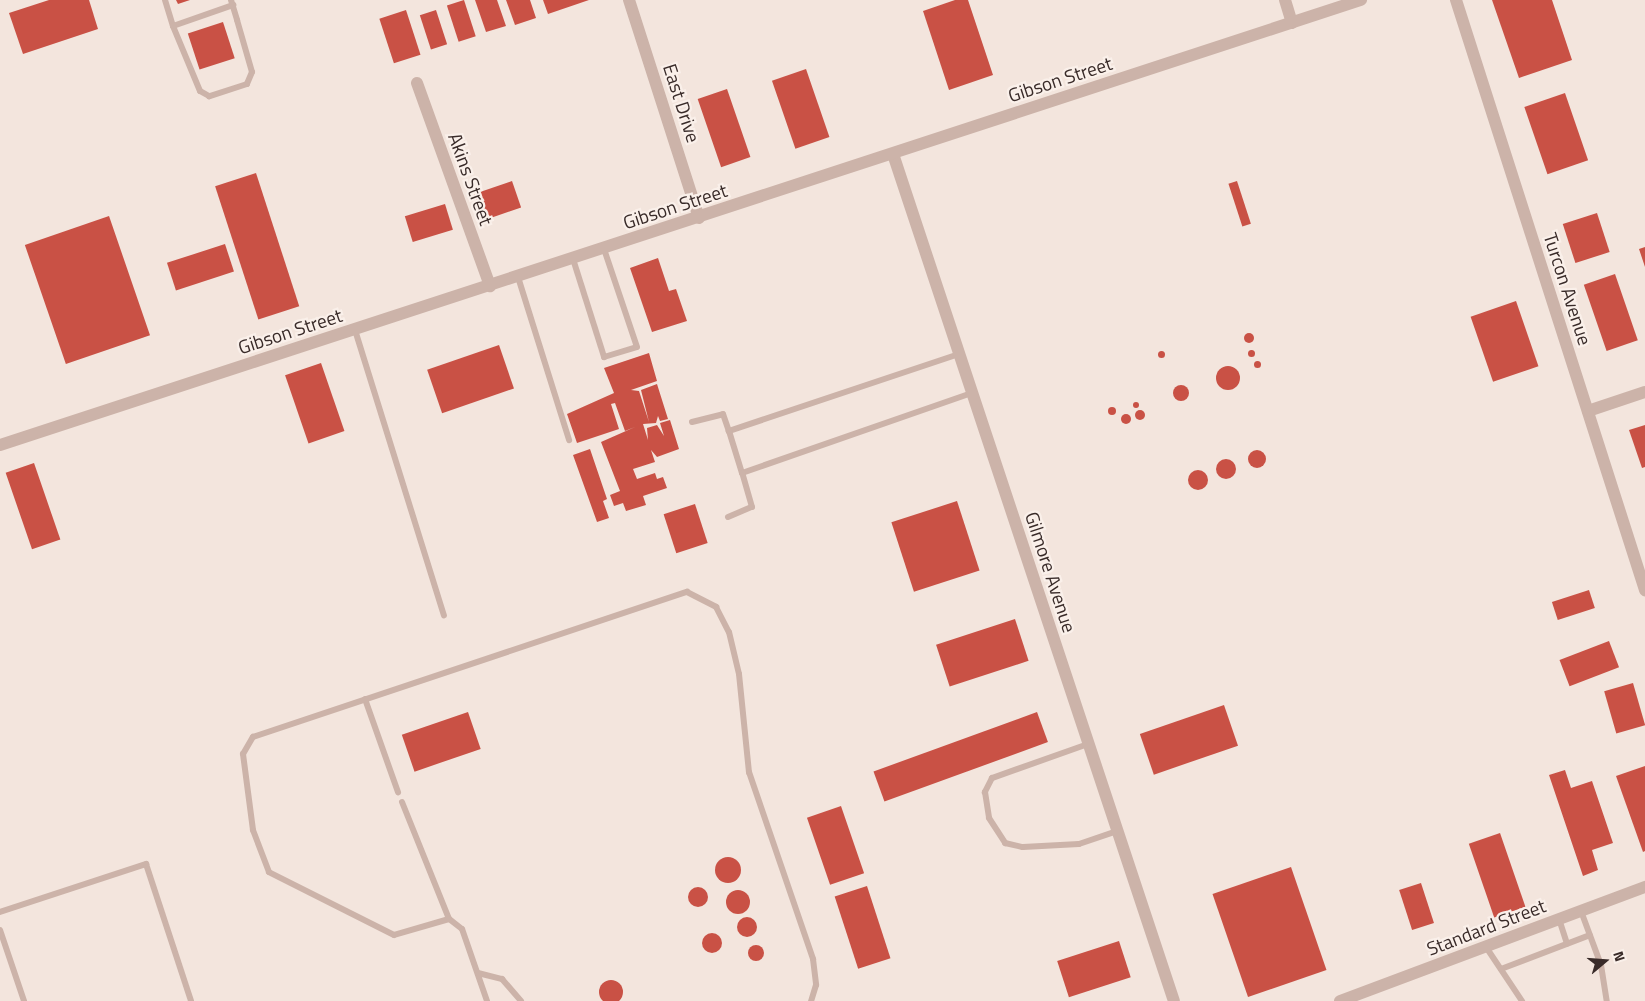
<!DOCTYPE html>
<html>
<head>
<meta charset="utf-8">
<style>
	body { margin:0 }
	#map { position:relative; width:1645px; height:1001px; overflow:hidden; background:#f3e5dd; font-family:"Titillium Web",sans-serif }
	div>[style] { position:absolute }
	[style*='--x'] { left:calc(var(--x)*1px); top:calc(var(--y)*1px); width:calc(var(--w)*1px); rotate:calc(var(--a)*1deg) }
	.building>* { inset:0; background:#c95145; transform-origin:0 0 }
	.round { border-radius:50% }
	.service>* { height:6px; margin:-3px; padding:0 3px; transform-origin:3px; border-radius:3px; background:#ccb3a9 }
	.minor>* { height:12px; margin:-6px; padding:0 6px; transform-origin:6px; border-radius:6px; background:#ccb3a9 }
	span { translate:-50% -50%; white-space:nowrap; text-align:center; line-height:1.15; -webkit-text-stroke:4.5px #faf0ea; paint-order:stroke }
	.street-label { font-size:19px; color:#392b29 }
	.north { position:absolute; left:1580px; top:936px; width:50px; height:50px; -webkit-text-stroke:4px #faf0ea; paint-order:stroke; rotate:72deg; font-size:14px; font-weight:700; line-height:20px; text-align:center; color:#392b29 }
	.north::after { content:''; display:block; margin:auto; width:18px; height:22px; background:#392b29; clip-path:polygon(50% 0,100% 100%,50% 72%,0 100%) }
</style>
</head>
<body>
<div id="map">
	<div class="building">
		<div style="clip-path:polygon(49px 0,89px 0,98px 29px,23px 54px,9px 13px)"></div>
		<div style="clip-path:polygon(176px 0,190px 0,178px 4px)"></div>
		<div style="left:464px;top:0;width:38px;height:18px;rotate:72deg"></div>
		<div style="clip-path:polygon(475px 0,497px 0,506px 26px,486px 32px)"></div>
		<div style="clip-path:polygon(506px 0,530px 0,536px 18px,515px 25px)"></div>
		<div style="clip-path:polygon(543px 0,589px 0,548px 14px)"></div>
		<div style="clip-path:polygon(955px 0,968px 0,993px 75px,949px 90px,923px 11px)"></div>
		<div style="clip-path:polygon(1492px 0,1552px 0,1572px 60px,1519px 78px)"></div>
		<div style="left:406px;top:10px;width:47px;height:28px;rotate:72deg"></div>
		<div style="left:436px;top:10px;width:36px;height:17px;rotate:72deg"></div>
		<div style="left:223px;top:22px;width:38px;height:37px;rotate:72deg"></div>
		<div style="left:806px;top:69px;width:72px;height:36px;rotate:71deg"></div>
		<div style="left:727px;top:89px;width:72px;height:31px;rotate:71deg"></div>
		<div style="left:1565px;top:93px;width:71px;height:43px;rotate:71deg"></div>
		<div style="left:256px;top:173px;width:140px;height:43px;rotate:72deg"></div>
		<div style="left:512px;top:181px;width:28px;height:40px;rotate:71deg"></div>
		<div style="left:1237px;top:181px;width:45px;height:9px;rotate:72deg"></div>
		<div style="left:445px;top:204px;width:27px;height:42px;rotate:73deg"></div>
		<div style="left:1597px;top:213px;width:41px;height:36px;rotate:72deg"></div>
		<div style="left:109px;top:216px;width:126px;height:89px;rotate:71deg"></div>
		<div style="left:225px;top:244px;width:29px;height:61px;rotate:72deg"></div>
		<div style="clip-path:polygon(1645px 247px,1645px 267px,1639px 249px)"></div>
		<div style="clip-path:polygon(658px 258px,669px 291px,676px 289px,687px 321px,652px 332px,630px 268px)"></div>
		<div style="left:1615px;top:274px;width:70px;height:33px;rotate:71deg"></div>
		<div style="left:1516px;top:301px;width:69px;height:48px;rotate:71deg"></div>
		<div class="round" style="left:1244px;top:333px;width:10px;height:10px"></div>
		<div style="left:499px;top:345px;width:46px;height:76px;rotate:71deg"></div>
		<div class="round" style="left:1247.5px;top:349.5px;width:7px;height:7px"></div>
		<div class="round" style="left:1157.5px;top:350.5px;width:7px;height:7px"></div>
		<div style="clip-path:polygon(649px 353px,657px 381px,631px 390px,639px 391px,649px 422px,641px 390px,657px 384px,668px 419px,660px 421px,658px 416px,656px 423px,643px 424px,648px 440px,647px 428px,657px 425px,664px 436px,660px 423px,670px 420px,679px 449px,657px 457px,651px 450px,655px 462px,633px 469px,637px 479px,655px 473px,657px 479px,663px 477px,667px 488px,643px 496px,646px 505px,626px 511px,623px 503px,614px 506px,610px 495px,620px 491px,601px 442px,635px 427px,625px 431px,615px 403px,611px 404px,619px 429px,577px 443px,567px 414px,614px 393px,604px 368px)"></div>
		<div class="round" style="left:1253.5px;top:360.5px;width:7px;height:7px"></div>
		<div style="left:321px;top:363px;width:72px;height:38px;rotate:71deg"></div>
		<div class="round" style="left:1216px;top:366px;width:24px;height:24px"></div>
		<div class="round" style="left:1173px;top:385px;width:16px;height:16px"></div>
		<div class="round" style="left:1133px;top:402px;width:6px;height:6px"></div>
		<div class="round" style="left:1108px;top:407px;width:8px;height:8px"></div>
		<div class="round" style="left:1135px;top:410px;width:10px;height:10px"></div>
		<div class="round" style="left:1121px;top:414px;width:10px;height:10px"></div>
		<div style="clip-path:polygon(1645px 425px,1645px 467px,1642px 468px,1629px 430px)"></div>
		<div style="clip-path:polygon(590px 449px,607px 499px,603px 501px,609px 518px,597px 522px,573px 455px)"></div>
		<div class="round" style="left:1248px;top:450px;width:18px;height:18px"></div>
		<div class="round" style="left:1216px;top:459px;width:20px;height:20px"></div>
		<div style="left:34px;top:463px;width:81px;height:30px;rotate:71deg"></div>
		<div class="round" style="left:1188px;top:470px;width:20px;height:20px"></div>
		<div style="left:957px;top:501px;width:73px;height:69px;rotate:72deg"></div>
		<div style="left:695px;top:504px;width:41px;height:33px;rotate:72deg"></div>
		<div style="left:1589px;top:590px;width:19px;height:39px;rotate:72deg"></div>
		<div style="left:1015px;top:619px;width:44px;height:83px;rotate:72deg"></div>
		<div style="left:1609px;top:641px;width:28px;height:53px;rotate:69deg"></div>
		<div style="left:1633px;top:683px;width:44px;height:30px;rotate:74deg"></div>
		<div style="left:1224px;top:705px;width:43px;height:89px;rotate:71deg"></div>
		<div style="left:468px;top:712px;width:39px;height:70px;rotate:71deg"></div>
		<div style="left:1037px;top:712px;width:32px;height:174px;rotate:70deg"></div>
		<div style="clip-path:polygon(1645px 766px,1645px 851px,1643px 852px,1616px 776px)"></div>
		<div style="clip-path:polygon(1565px 770px,1571px 788px,1592px 781px,1613px 843px,1592px 850px,1598px 870px,1583px 876px,1549px 775px)"></div>
		<div style="left:841px;top:806px;width:71px;height:36px;rotate:71deg"></div>
		<div style="left:1500px;top:833px;width:78px;height:33px;rotate:71deg"></div>
		<div class="round" style="left:715px;top:857px;width:26px;height:26px"></div>
		<div style="left:1291px;top:867px;width:109px;height:83px;rotate:71deg"></div>
		<div style="left:1421px;top:883px;width:42px;height:23px;rotate:72deg"></div>
		<div style="left:867px;top:886px;width:76px;height:34px;rotate:72deg"></div>
		<div class="round" style="left:688px;top:887px;width:20px;height:20px"></div>
		<div class="round" style="left:726px;top:890px;width:24px;height:24px"></div>
		<div class="round" style="left:737px;top:917px;width:20px;height:20px"></div>
		<div class="round" style="left:702px;top:933px;width:20px;height:20px"></div>
		<div style="left:1119px;top:941px;width:38px;height:65px;rotate:72deg"></div>
		<div class="round" style="left:748px;top:945px;width:16px;height:16px"></div>
		<div class="round" style="left:599px;top:980px;width:24px;height:24px"></div>
	</div>
	<div class="service">
		<div style="--x:165;--y:0;--w:27;--a:73"></div>
		<div style="--x:231;--y:0;--w:21;--a:73"></div>
		<div style="--x:237;--y:20;--w:54;--a:73.9"></div>
		<div style="--x:252;--y:72;--w:13;--a:113"></div>
		<div style="--x:247;--y:84;--w:40;--a:162"></div>
		<div style="--x:209;--y:96;--w:10;--a:-151"></div>
		<div style="--x:200;--y:91;--w:70;--a:-112.6"></div>
		<div style="--x:173;--y:26;--w:64;--a:-19.3"></div>
		<div style="--x:573;--y:259;--w:103;--a:72.4"></div>
		<div style="--x:604;--y:357;--w:34;--a:-17"></div>
		<div style="--x:637;--y:347;--w:103;--a:-108.6"></div>
		<div style="--x:518;--y:277;--w:171;--a:72.6"></div>
		<div style="--x:355;--y:330;--w:299;--a:72.7"></div>
		<div style="--x:959;--y:354;--w:243;--a:161.5"></div>
		<div style="--x:729;--y:431;--w:44;--a:72.8"></div>
		<div style="--x:742;--y:473;--w:244;--a:-19.2"></div>
		<div style="--x:692;--y:422;--w:32;--a:-14"></div>
		<div style="--x:723;--y:414;--w:18;--a:71"></div>
		<div style="--x:728;--y:517;--w:26;--a:-23"></div>
		<div style="--x:752;--y:507;--w:35;--a:-106"></div>
		<div style="--x:365;--y:699;--w:99;--a:70.5"></div>
		<div style="--x:1088;--y:744;--w:102;--a:160.5"></div>
		<div style="--x:992;--y:778;--w:16;--a:117"></div>
		<div style="--x:985;--y:792;--w:26;--a:81"></div>
		<div style="--x:989;--y:818;--w:30;--a:57"></div>
		<div style="--x:1005;--y:843;--w:18;--a:13"></div>
		<div style="--x:1023;--y:847;--w:56;--a:-3.1"></div>
		<div style="--x:1079;--y:844;--w:40;--a:-18.9"></div>
		<div style="--x:402;--y:802;--w:126;--a:68.1"></div>
		<div style="--x:1581;--y:911;--w:58;--a:69.7"></div>
		<div style="--x:1601;--y:965;--w:36;--a:81"></div>
		<div style="--x:0;--y:912;--w:154;--a:-18.2"></div>
		<div style="--x:146;--y:864;--w:144;--a:71.8"></div>
		<div style="--x:1559;--y:919;--w:26;--a:72"></div>
		<div style="--x:0;--y:930;--w:75;--a:71.3"></div>
		<div style="--x:1486;--y:947;--w:65;--a:56.3"></div>
		<div style="--x:1501;--y:969;--w:95;--a:-20.9"></div>
		<div style="--x:478;--y:973;--w:25;--a:14"></div>
		<div style="--x:502;--y:979;--w:29;--a:49"></div>
		<div style="--x:487;--y:1001;--w:76;--a:-109.1"></div>
		<div style="--x:462;--y:929;--w:16;--a:-142"></div>
		<div style="--x:449;--y:919;--w:57;--a:163.8"></div>
		<div style="--x:394;--y:935;--w:140;--a:-153.3"></div>
		<div style="--x:269;--y:872;--w:45;--a:-110.9"></div>
		<div style="--x:253;--y:830;--w:77;--a:-97.5"></div>
		<div style="--x:243;--y:754;--w:20;--a:-60"></div>
		<div style="--x:253;--y:737;--w:458;--a:-18.5"></div>
		<div style="--x:687;--y:592;--w:33;--a:27"></div>
		<div style="--x:716;--y:607;--w:28;--a:63"></div>
		<div style="--x:729;--y:632;--w:43;--a:76.6"></div>
		<div style="--x:739;--y:674;--w:99;--a:84.2"></div>
		<div style="--x:749;--y:772;--w:198;--a:71.1"></div>
		<div style="--x:813;--y:959;--w:26;--a:83"></div>
		<div style="--x:816;--y:985;--w:17;--a:107"></div>
	</div>
	<div class="minor">
		<div style="--x:629;--y:0;--w:229;--a:72.2"></div>
		<div style="--x:1285;--y:0;--w:24;--a:73"></div>
		<div style="--x:1456;--y:0;--w:620;--a:72.24"></div>
		<div style="--x:417;--y:83;--w:216;--a:70.2"></div>
		<div style="--x:893;--y:154;--w:892;--a:71.65"></div>
		<div style="--x:1588;--y:411;--w:60;--a:-18.4"></div>
		<div style="--x:0;--y:445;--w:1432;--a:-18.11"></div>
		<div style="--x:1340;--y:1001;--w:326;--a:-20.5"></div>
	</div>
	<div class="street-label">
		<span style="left:1060px;top:79px;rotate:-18deg">Gibson Street</span>
		<span style="left:682px;top:103px;rotate:72deg">East Drive</span>
		<span style="left:471px;top:179px;rotate:70deg">Akins Street</span>
		<span style="left:675px;top:206px;rotate:-18deg">Gibson Street</span>
		<span style="left:1568px;top:289px;rotate:72deg">Turcon Avenue</span>
		<span style="left:290px;top:331px;rotate:-18deg">Gibson Street</span>
		<span style="left:1051px;top:572px;rotate:72deg">Gilmore Avenue</span>
		<span style="left:1486px;top:927px;rotate:-21deg">Standard Street</span>
	</div>
	<div class="north">N</div>
</div>
</body>
</html>
